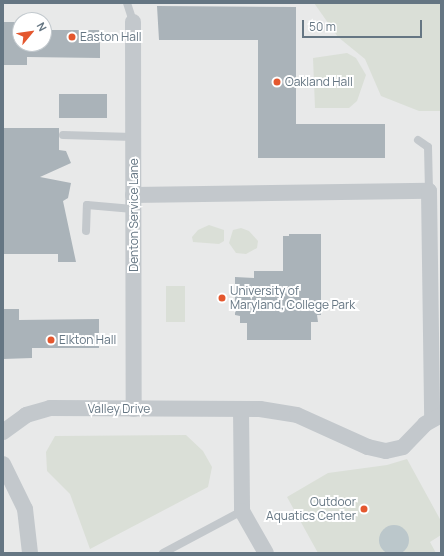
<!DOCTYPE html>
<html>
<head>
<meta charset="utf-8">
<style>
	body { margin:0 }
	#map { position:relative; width:444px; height:556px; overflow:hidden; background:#fafaf8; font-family:Manrope,sans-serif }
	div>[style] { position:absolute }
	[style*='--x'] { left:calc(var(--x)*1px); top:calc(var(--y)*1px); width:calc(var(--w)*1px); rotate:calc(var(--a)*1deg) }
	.built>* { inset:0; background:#e8e9e9 }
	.green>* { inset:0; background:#dadfd7; transform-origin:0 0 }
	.water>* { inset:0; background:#bbc7cb }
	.round { border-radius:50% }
	.building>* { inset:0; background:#aab3b9; transform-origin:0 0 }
	.service>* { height:8px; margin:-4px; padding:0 4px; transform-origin:4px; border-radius:4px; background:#c3c8cc }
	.minor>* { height:16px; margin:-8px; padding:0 8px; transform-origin:8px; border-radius:8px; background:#c3c8cc }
	.dots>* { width:11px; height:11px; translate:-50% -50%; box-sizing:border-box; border:2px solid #fff; border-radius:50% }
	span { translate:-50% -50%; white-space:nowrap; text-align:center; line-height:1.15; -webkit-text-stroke:4px #fff; paint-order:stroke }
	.poi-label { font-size:12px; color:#657683 }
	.left { translate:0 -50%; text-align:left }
	.right { translate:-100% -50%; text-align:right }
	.street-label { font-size:12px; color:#657683 }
	.frame { position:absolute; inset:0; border:4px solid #657683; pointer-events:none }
	.north { position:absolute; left:12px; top:12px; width:40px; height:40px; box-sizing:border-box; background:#fff; border:1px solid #c1c8cd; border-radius:50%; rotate:61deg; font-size:11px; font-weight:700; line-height:16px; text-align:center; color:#657683 }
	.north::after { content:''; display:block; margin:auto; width:14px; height:18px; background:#e4572e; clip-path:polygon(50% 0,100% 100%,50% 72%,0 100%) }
	.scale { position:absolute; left:302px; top:20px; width:120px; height:18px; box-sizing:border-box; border:2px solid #657683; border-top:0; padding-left:5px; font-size:12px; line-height:14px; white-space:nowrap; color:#657683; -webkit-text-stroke:3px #fff; paint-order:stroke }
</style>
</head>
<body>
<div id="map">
	<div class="built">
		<div style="clip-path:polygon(evenodd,3px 3px,441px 3px,441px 553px,3px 553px,3px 3px,20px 20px,44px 20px,44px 44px,20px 44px,20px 20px)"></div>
	</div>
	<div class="green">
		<div style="clip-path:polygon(314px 3px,441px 3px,441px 111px,419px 111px,381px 96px,365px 59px,338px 37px)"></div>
		<div style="clip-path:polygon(347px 53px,356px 58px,366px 75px,357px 101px,349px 108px,315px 108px,313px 58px)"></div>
		<div style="clip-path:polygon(209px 225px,224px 230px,224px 241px,219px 244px,193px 242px,192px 237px,198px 230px)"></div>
		<div style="clip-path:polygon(241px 228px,249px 231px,258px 241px,257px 248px,246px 254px,236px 253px,229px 243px,233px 230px)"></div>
		<div style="left:166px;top:286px;width:19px;height:36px"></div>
		<div style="clip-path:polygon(186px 435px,203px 451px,212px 467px,208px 487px,90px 549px,70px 494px,47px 471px,46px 452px,55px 436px)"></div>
		<div style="clip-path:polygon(407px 459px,441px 521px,441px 535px,430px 542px,436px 553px,318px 553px,287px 497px,328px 473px,387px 465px)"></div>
	</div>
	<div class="water">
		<div class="round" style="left:379px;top:525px;width:30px;height:30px"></div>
	</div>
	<div class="building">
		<div style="clip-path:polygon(157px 6px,296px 7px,296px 124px,385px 124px,385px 158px,258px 158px,258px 40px,159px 40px)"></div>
		<div style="clip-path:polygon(3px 22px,20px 22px,20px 44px,44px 44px,44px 30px,100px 30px,100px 58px,27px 57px,27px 65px,3px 65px)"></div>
		<div style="left:107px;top:94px;width:24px;height:48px;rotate:90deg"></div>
		<div style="clip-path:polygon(3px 128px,59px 128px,59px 150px,66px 151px,71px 163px,40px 177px,71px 183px,68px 198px,63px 201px,76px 262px,58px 262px,58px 254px,3px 254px)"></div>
		<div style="clip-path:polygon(289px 234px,321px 234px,321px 315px,317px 315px,318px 322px,311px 322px,311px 340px,247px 340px,247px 323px,240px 323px,240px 316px,235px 315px,235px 277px,254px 278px,254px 271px,283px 271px,283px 236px,289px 236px)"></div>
		<div style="clip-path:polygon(3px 309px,19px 309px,19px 320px,99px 319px,99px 348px,32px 348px,32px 358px,3px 359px)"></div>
	</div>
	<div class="service">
		<div style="--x:127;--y:3;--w:20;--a:72"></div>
		<div style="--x:63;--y:135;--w:70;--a:1.6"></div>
		<div style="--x:418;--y:140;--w:12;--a:35"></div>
		<div style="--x:428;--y:147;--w:44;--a:88.7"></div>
		<div style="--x:86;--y:231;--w:26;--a:-88"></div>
		<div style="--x:87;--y:205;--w:46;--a:5"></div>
		<div style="--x:163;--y:553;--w:89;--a:-28"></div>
	</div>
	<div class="minor">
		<div style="--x:133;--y:22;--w:387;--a:89.9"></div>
		<div style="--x:133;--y:195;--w:296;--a:-0.8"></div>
		<div style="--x:429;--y:191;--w:228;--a:89.2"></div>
		<div style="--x:241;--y:409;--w:102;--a:89.4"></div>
		<div style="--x:242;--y:511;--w:48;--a:60.3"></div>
		<div style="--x:3;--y:432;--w:29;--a:-36"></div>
		<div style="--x:26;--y:415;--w:25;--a:-16"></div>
		<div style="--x:50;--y:408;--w:210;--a:0.3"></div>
		<div style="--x:260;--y:409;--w:37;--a:9"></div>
		<div style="--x:297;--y:415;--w:78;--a:24.3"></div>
		<div style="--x:368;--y:447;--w:18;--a:13"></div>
		<div style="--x:386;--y:451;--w:17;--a:-13"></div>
		<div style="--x:403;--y:447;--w:32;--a:-46"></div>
		<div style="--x:425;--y:424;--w:18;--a:-29"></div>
		<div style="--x:3;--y:464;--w:50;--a:63.9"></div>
		<div style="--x:25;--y:509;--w:44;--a:83.5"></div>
	</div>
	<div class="dots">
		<div style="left:72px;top:37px;background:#e4572e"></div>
		<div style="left:277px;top:82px;background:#e4572e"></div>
		<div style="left:222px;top:298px;background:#e4572e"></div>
		<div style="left:51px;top:340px;background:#e4572e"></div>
		<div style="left:364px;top:509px;background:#e4572e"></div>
	</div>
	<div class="poi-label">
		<span class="left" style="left:80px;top:37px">Easton Hall</span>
		<span class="left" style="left:285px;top:82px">Oakland Hall</span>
		<span class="left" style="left:230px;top:298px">University of<br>Maryland, College Park</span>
		<span class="left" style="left:59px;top:340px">Elkton Hall</span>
		<span class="right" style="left:356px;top:509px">Outdoor<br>Aquatics Center</span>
	</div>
	<div class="street-label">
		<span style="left:134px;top:215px;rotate:-90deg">Denton Service Lane</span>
		<span style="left:119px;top:409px">Valley Drive</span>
	</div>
	<div class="frame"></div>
	<div class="north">N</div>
	<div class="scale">50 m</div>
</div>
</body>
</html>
